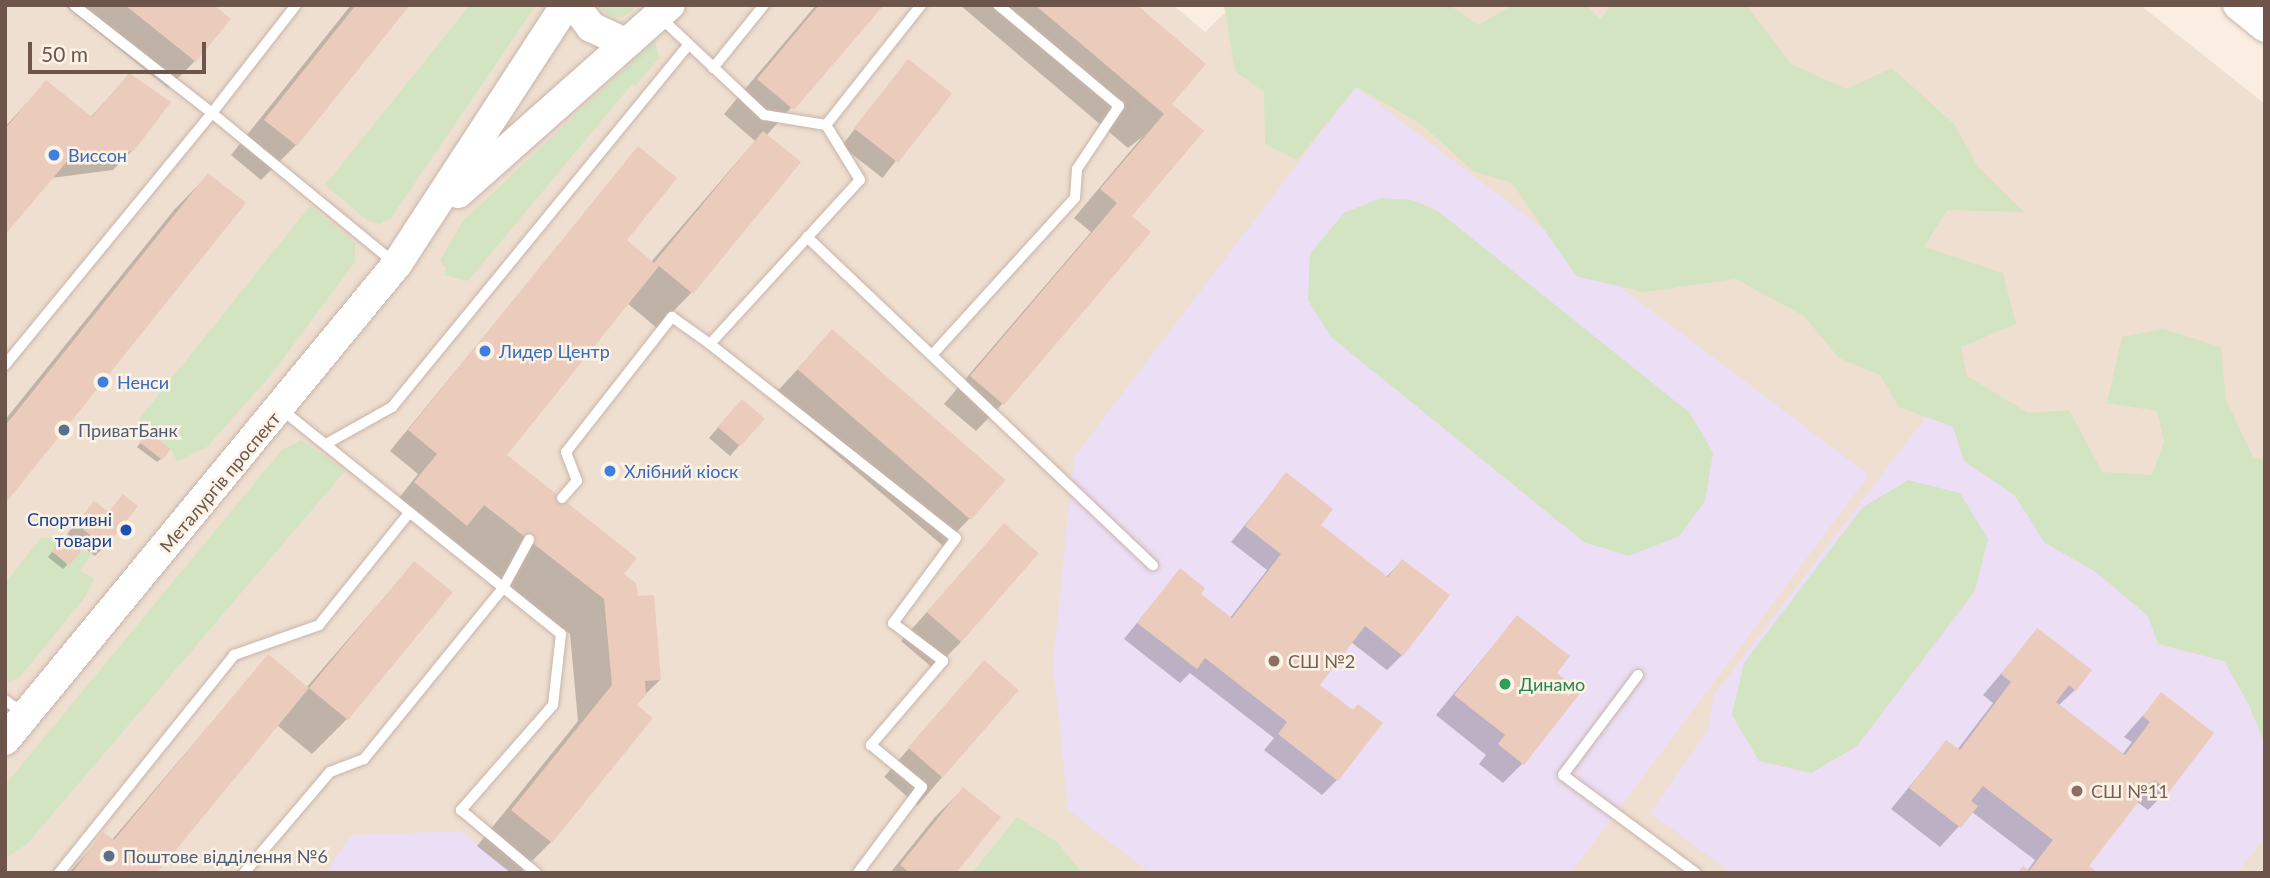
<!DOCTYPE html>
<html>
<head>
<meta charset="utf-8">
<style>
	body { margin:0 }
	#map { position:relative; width:2270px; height:878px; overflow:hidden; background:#f9eee1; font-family:Lato,sans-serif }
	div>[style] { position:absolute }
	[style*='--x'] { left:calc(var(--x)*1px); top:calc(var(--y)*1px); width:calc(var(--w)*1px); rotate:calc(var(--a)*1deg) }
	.residential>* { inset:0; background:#efdfd0 }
	.education>* { inset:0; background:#ebdef5 }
	.green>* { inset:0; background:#d2e4c2 }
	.shadow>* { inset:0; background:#0003; transform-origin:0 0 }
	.building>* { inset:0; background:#ebccbc; transform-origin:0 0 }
	.roads { filter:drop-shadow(0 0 2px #c8b5aa) drop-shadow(0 0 2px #c8b5aa) }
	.lane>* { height:10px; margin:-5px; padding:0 5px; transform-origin:5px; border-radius:5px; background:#fff }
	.secondary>* { height:30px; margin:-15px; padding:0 15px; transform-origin:15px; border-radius:15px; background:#fff }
	.dots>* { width:19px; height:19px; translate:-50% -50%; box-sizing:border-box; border:4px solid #fcf2e6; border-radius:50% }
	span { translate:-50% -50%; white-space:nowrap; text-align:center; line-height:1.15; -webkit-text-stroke:5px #fcf2e6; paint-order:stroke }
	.shop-label { font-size:18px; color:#366cbe }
	.left { translate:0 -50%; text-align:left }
	.service-label { font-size:18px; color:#4e5e75 }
	.street-label { font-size:18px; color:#6d554b }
	.transit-label { font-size:18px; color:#164399 }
	.right { translate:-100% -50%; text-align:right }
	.education-label { font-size:18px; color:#785e54 }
	.leisure-label { font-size:18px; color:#27864d }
	.frame { position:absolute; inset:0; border:7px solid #6d554b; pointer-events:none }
	.scale { position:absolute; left:28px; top:42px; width:178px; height:32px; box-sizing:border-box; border:4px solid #6d554b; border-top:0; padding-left:9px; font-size:21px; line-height:24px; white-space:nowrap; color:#6d554b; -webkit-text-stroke:5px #fcf2e6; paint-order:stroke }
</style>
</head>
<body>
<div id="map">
	<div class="residential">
		<div style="clip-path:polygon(5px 5px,1173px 5px,1205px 32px,1233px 5px,2140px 5px,2265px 104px,2265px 873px,5px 873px)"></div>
	</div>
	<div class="education">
		<div style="clip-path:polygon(1356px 87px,1869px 475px,1571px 873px,1151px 873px,1068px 810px,1053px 662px,1074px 457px)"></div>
		<div style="clip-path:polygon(1931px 410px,2265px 691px,2265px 837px,2237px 873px,1732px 873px,1650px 813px,1708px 730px,1714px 695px)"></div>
		<div style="clip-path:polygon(461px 831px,512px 873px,325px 873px,352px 835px)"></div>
	</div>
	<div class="green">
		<div style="clip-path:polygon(470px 5px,536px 5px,391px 218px,380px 224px,368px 221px,325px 185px)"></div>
		<div style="clip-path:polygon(596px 5px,639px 5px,623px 17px,611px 16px)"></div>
		<div style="clip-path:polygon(1224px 5px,1449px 5px,1479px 25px,1513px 5px,1586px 5px,1600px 19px,1612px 5px,1746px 5px,1791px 64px,1846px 89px,1892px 68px,1954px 124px,1978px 167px,2024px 212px,1947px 210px,1924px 247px,2003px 273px,2016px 324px,1961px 347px,1967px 376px,2028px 413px,2069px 410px,2102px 472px,2152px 475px,2164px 442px,2157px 411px,2107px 403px,2122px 337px,2163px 329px,2221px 347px,2226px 400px,2253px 457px,2265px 461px,2265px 744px,2248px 703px,2224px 661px,2158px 644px,2148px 616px,2096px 572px,2045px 543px,2015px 496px,1964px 461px,1953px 427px,1899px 407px,1880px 375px,1839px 358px,1804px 316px,1736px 279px,1644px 292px,1576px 276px,1512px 183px,1473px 171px,1420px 123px,1356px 87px,1297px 160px,1265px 144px,1264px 92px,1235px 71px)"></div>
		<div style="clip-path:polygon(655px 40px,659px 58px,635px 86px,632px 84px,468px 281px,444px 275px,446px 268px,440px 261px,462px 222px)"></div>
		<div style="clip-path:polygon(1381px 198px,1412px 200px,1438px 211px,1690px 413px,1713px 453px,1705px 501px,1679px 536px,1629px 556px,1584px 542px,1331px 337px,1308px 300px,1310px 254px,1344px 213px)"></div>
		<div style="clip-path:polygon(310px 206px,355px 243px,355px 262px,270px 376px,206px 448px,177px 461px,171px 449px,139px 419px)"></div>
		<div style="clip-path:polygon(301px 440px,345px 471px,27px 844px,5px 859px,5px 785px,282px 450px)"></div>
		<div style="clip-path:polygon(1908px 480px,1960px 493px,1988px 539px,1975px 591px,1857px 746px,1811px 773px,1759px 761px,1732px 715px,1744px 663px,1862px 508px)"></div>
		<div style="clip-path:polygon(64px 537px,81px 551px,92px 553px,80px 571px,94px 578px,86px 596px,19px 678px,6px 682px,5px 583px,41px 538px)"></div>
		<div style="clip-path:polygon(1017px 817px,1057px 842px,1082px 873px,972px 873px)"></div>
	</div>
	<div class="shadow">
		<div style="clip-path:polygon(64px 5px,211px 5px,195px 61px,168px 88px)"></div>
		<div style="clip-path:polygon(351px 5px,408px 5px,296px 145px,261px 180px,231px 155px)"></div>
		<div style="clip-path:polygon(816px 5px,881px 5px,766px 136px,799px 162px,691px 293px,657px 328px,627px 303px,505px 454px,622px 574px,660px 680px,634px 705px,651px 718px,551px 842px,520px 873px,511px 873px,477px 846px,578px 721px,570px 634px,395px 503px,418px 474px,390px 451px,638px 149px,624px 241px,651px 262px,755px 141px,724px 114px)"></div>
		<div style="clip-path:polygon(960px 5px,1134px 5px,1166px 113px,1130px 216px,1003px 403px,976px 431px,944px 404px,1091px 232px,1074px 218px,1143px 136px,1128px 148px)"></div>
		<div style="left:908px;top:61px;width:52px;height:108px;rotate:38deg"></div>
		<div style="clip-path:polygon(129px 75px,133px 150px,113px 170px,51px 178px,5px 232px,5px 127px,46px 82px,90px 118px)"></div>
		<div style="clip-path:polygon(208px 175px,5px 501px,5px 420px,174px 210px)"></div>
		<div style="clip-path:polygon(832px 332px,970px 518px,943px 546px,771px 398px)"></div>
		<div style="clip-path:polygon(732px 411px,762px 419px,730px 456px,709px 438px)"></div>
		<div style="clip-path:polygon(144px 438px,162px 458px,157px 462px,137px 447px)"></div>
		<div style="clip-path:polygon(1286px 475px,1319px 525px,1386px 577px,1402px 561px,1402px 655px,1387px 670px,1351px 642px,1318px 685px,1337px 780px,1322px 795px,1264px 750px,1274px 738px,1190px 673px,1180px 683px,1124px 639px,1180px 570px,1198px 594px,1230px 618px,1267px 570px,1231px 542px)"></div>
		<div style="clip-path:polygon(123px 496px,105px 546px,95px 556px,67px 534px,94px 503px,108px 513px)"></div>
		<div style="clip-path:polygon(1004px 526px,961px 642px,934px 669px,901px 641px)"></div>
		<div style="clip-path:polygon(59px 544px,67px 565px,63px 569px,48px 557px)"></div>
		<div style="clip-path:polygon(414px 563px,450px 593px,347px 719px,312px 754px,277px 725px,154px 873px,69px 873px,103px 835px,111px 841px,268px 656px,306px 688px)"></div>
		<div style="clip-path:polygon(1517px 617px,1555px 674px,1523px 763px,1503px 783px,1479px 764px,1486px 755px,1436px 715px)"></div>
		<div style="clip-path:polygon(2037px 631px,2075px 690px,2058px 706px,2122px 755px,2132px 742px,2124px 737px,2161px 695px,2168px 790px,2148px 810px,2136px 801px,2087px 866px,2096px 873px,2027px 871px,2035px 860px,1972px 812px,1940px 847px,1891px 809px,1946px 742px,1957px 750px,1993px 703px,1983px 695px)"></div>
		<div style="left:984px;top:662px;width:44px;height:152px;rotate:41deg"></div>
		<div style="clip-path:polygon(963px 789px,954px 873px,890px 873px,935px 817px)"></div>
	</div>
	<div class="building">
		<div style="clip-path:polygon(125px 5px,214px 5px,231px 19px,196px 62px)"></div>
		<div style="clip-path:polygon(356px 5px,410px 5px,297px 146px,264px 120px)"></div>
		<div style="clip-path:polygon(819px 5px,884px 5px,794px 110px,757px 79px)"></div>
		<div style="clip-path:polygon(1035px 5px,1137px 5px,1206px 64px,1172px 104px,1204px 131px,1132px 216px,1151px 232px,1004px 405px,970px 376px,1117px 203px,1100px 189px,1164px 114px)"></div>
		<div style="left:908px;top:59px;width:56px;height:88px;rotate:38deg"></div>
		<div style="clip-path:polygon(129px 73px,171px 102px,134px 151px,69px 159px,5px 235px,5px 129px,46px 80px,92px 117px)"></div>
		<div style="clip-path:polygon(763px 131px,801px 162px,693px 294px,659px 266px,507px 455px,637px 558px,624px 574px,636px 583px,638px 596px,654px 595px,661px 680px,645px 681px,646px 695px,637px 705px,653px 718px,552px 843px,511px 810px,612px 685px,604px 599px,484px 505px,467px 526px,414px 482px,437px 454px,408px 430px,638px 146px,677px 178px,627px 240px,654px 263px)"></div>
		<div style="clip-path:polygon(208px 173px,246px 203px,5px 504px,5px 426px)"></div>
		<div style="left:832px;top:329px;width:230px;height:53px;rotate:41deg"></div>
		<div style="left:742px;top:399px;width:30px;height:37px;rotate:41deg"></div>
		<div style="left:148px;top:431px;width:29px;height:14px;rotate:38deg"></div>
		<div style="clip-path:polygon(1286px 472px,1333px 509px,1321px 525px,1388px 577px,1402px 559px,1450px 595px,1403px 656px,1365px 626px,1320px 685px,1353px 710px,1358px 704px,1383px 723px,1338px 781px,1278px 734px,1287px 722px,1205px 658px,1197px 669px,1137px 623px,1180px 568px,1205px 588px,1201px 594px,1232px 618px,1281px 554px,1245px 526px)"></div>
		<div style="clip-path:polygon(123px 494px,138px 506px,106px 547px,76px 524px,94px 501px,109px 512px)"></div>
		<div style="left:1004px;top:523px;width:46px;height:118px;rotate:41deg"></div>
		<div style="left:64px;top:537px;width:22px;height:19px;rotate:39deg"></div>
		<div style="clip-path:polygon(414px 561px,453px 592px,348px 720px,309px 688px,157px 873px,72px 873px,103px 832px,114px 840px,268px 654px,309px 688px)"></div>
		<div style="clip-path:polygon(1517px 615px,1570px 656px,1557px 673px,1581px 692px,1524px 765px,1498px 744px,1505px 735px,1454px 695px)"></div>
		<div style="clip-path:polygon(2037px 628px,2092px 670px,2076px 691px,2069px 685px,2056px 702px,2125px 755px,2150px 722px,2143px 716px,2161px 692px,2214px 733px,2169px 792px,2155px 780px,2089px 866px,2099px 873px,2017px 873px,2023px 866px,2029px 871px,2053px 840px,1983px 786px,1971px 801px,1978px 806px,1961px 828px,1909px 788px,1946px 740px,1960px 750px,2011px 682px,2001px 674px)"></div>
		<div style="left:984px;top:660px;width:46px;height:116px;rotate:41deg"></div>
		<div style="clip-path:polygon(963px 787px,1001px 817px,956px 873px,910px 873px,900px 865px)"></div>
	</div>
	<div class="roads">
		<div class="lane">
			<div style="--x:296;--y:5;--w:137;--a:127.9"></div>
			<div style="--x:212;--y:113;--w:238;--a:39.4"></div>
			<div style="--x:713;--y:68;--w:81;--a:-51"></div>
			<div style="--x:826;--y:125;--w:153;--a:-51.6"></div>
			<div style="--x:807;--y:237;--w:477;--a:43.5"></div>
			<div style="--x:710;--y:344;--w:313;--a:38.3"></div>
			<div style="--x:956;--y:538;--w:106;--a:126.5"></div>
			<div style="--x:893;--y:623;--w:63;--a:37.2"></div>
			<div style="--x:943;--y:661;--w:111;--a:130.6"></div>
			<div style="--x:871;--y:745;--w:66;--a:39.5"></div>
			<div style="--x:922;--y:787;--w:107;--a:126.7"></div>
			<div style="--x:932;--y:355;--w:212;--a:-47.7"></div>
			<div style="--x:1075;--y:198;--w:29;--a:-86"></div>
			<div style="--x:1077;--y:169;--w:76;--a:-56.3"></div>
			<div style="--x:1119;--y:106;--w:158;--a:-140.1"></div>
			<div style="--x:5;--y:365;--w:326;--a:-50.6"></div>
			<div style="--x:212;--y:113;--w:175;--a:-142"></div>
			<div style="--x:281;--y:409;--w:359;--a:38.8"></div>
			<div style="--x:561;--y:634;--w:71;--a:96.4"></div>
			<div style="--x:553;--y:705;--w:140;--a:131.2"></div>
			<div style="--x:461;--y:810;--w:98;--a:40"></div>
			<div style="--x:326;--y:444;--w:76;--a:-29.3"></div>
			<div style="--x:392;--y:407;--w:468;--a:-50.7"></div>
			<div style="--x:562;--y:498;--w:23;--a:-49"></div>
			<div style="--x:577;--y:481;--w:31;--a:-111"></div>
			<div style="--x:566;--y:452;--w:172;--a:-51.9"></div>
			<div style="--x:672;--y:317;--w:47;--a:35.4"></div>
			<div style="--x:710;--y:344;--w:222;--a:-47.6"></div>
			<div style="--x:860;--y:180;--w:65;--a:-121.7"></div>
			<div style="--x:826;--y:125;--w:63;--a:-170.8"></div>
			<div style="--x:764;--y:115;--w:141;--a:-136.7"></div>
			<div style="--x:1638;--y:675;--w:125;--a:126.9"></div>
			<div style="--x:1563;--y:775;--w:165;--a:36.4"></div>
			<div style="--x:5;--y:700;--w:24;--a:36"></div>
			<div style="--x:59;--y:873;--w:280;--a:-51.2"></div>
			<div style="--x:234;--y:655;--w:90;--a:-19.4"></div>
			<div style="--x:319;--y:625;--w:144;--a:-51.2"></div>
			<div style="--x:244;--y:873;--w:133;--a:-49.6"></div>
			<div style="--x:330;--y:772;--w:36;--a:-21"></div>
			<div style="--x:364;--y:759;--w:220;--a:-50.9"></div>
			<div style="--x:503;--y:588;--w:55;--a:-61.6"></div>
		</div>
		<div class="secondary">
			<div style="--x:574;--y:5;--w:28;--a:52"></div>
			<div style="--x:591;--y:27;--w:38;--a:25"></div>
			<div style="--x:2238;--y:5;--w:35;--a:39"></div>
			<div style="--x:458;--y:193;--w:283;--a:-41.6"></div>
			<div style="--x:5;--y:740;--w:617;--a:-50.53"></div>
			<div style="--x:397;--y:264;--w:309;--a:-56.9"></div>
		</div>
	</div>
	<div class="dots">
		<div style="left:54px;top:155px;background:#3f7fe0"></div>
		<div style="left:485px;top:351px;background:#3f7fe0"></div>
		<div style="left:103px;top:382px;background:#3f7fe0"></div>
		<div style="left:64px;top:430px;background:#5c6f8a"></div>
		<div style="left:610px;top:471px;background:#3f7fe0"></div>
		<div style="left:126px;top:530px;background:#1a4fb4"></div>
		<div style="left:1274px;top:661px;background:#8d6e63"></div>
		<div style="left:1505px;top:684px;background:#2e9e5b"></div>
		<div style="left:2077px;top:791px;background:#8d6e63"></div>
		<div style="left:109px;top:856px;background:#5c6f8a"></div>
	</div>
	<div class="shop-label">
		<span class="left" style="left:68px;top:155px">Виссон</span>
		<span class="left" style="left:499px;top:351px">Лидер Центр</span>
		<span class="left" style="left:117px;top:382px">Ненси</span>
		<span class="left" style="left:624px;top:471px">Хлібний кіоск</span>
	</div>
	<div class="service-label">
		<span class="left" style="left:78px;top:430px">ПриватБанк</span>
		<span class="left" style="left:123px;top:856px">Поштове відділення №6</span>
	</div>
	<div class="street-label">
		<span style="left:220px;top:482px;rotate:-50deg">Металургів проспект</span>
	</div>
	<div class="transit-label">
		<span class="right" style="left:112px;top:530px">Спортивні<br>товари</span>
	</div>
	<div class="education-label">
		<span class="left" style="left:1288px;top:661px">СШ №2</span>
		<span class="left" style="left:2091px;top:791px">СШ №11</span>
	</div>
	<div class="leisure-label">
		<span class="left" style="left:1519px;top:684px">Динамо</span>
	</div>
	<div class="frame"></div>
	<div class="scale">50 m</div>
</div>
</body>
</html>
